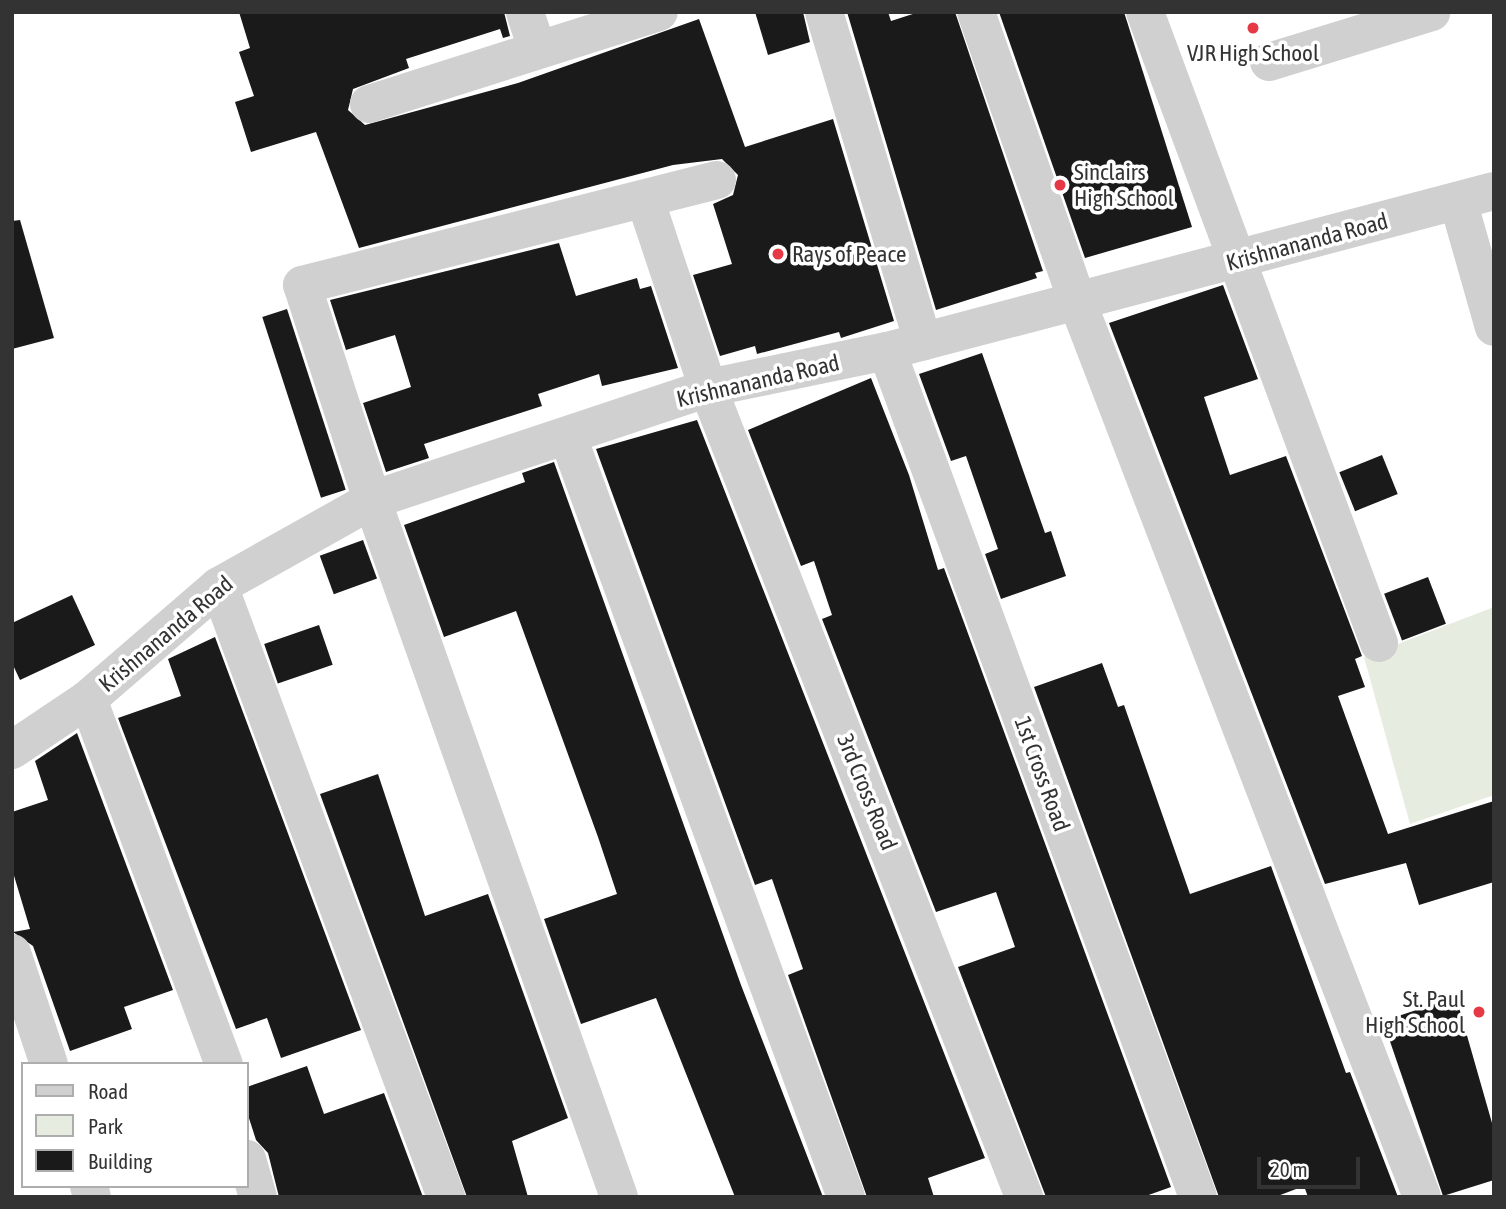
<!DOCTYPE html>
<html>
<head>
<meta charset="utf-8">
<style>
	body { margin:0 }
	#map { position:relative; width:1506px; height:1209px; overflow:hidden; background:#fff; font-family:"Asap Condensed",sans-serif }
	div>[style] { position:absolute }
	[style*='--x'] { left:calc(var(--x)*1px); top:calc(var(--y)*1px); width:calc(var(--w)*1px); rotate:calc(var(--a)*1deg) }
	.green>* { inset:0; background:#e6ecdf }
	.building>* { inset:0; background:#1a1a1a; transform-origin:0 0 }
	.minor>* { height:38px; margin:-19px; padding:0 19px; transform-origin:19px; border-radius:19px; background:#d0d0d0 }
	.dots>* { width:19px; height:19px; translate:-50% -50%; box-sizing:border-box; border:4px solid #fff; border-radius:50% }
	span { translate:-50% -50%; white-space:nowrap; text-align:center; line-height:1.15; -webkit-text-stroke:7px #fff; paint-order:stroke }
	.poi-label { font-size:23px; color:#333 }
	.left { translate:0 -50%; text-align:left }
	.right { translate:-100% -50%; text-align:right }
	.street-label { font-size:23px; color:#333 }
	.frame { position:absolute; inset:0; border:14px solid #333; pointer-events:none }
	.legend { position:absolute; left:21px; top:1062px; width:228px; height:126px; box-sizing:border-box; background:#fff; border:2px solid #adadad; margin:0; padding:9px 12px; list-style:none; font-size:21px; color:#333 }
	.legend li { display:flex; align-items:center; gap:14px; height:35px }
	.legend b { width:35px; border:2px solid #adadad }
	.scale { position:absolute; left:1257px; top:1157px; width:103px; height:32px; box-sizing:border-box; border:4px solid #333; border-top:0; padding-left:9px; font-size:21px; line-height:24px; white-space:nowrap; color:#333; -webkit-text-stroke:5px #fff; paint-order:stroke }
</style>
</head>
<body>
<div id="map">
	<div class="green">
		<div style="clip-path:polygon(1494px 607px,1494px 795px,1410px 824px,1364px 657px)"></div>
	</div>
	<div class="building">
		<div style="clip-path:polygon(239px 12px,504px 12px,510px 36px,503px 38px,500px 29px,406px 59px,409px 68px,353px 89px,348px 110px,365px 125px,518px 83px,699px 19px,745px 147px,833px 119px,894px 321px,841px 338px,839px 332px,757px 354px,755px 346px,720px 356px,693px 275px,732px 264px,713px 204px,733px 195px,738px 175px,722px 159px,673px 165px,359px 248px,316px 132px,251px 152px,235px 102px,254px 96px,239px 52px,250px 48px)"></div>
		<div style="clip-path:polygon(755px 12px,803px 12px,810px 42px,768px 55px)"></div>
		<div style="clip-path:polygon(847px 12px,888px 12px,891px 21px,919px 12px,955px 12px,1043px 271px,1035px 273px,1037px 278px,936px 310px)"></div>
		<div style="clip-path:polygon(999px 12px,1124px 12px,1192px 227px,1085px 258px)"></div>
		<div style="clip-path:polygon(20px 220px,54px 338px,12px 349px,12px 221px)"></div>
		<div style="clip-path:polygon(559px 243px,576px 296px,637px 278px,640px 289px,651px 286px,678px 368px,602px 386px,599px 374px,538px 394px,542px 406px,424px 444px,429px 458px,386px 472px,363px 403px,411px 387px,395px 335px,346px 350px,330px 300px)"></div>
		<div style="clip-path:polygon(1223px 285px,1258px 379px,1204px 397px,1230px 475px,1286px 456px,1362px 656px,1355px 659px,1365px 687px,1338px 696px,1388px 834px,1494px 801px,1494px 882px,1419px 905px,1406px 863px,1325px 884px,1109px 323px)"></div>
		<div style="left:287px;top:309px;width:190px;height:26px;rotate:72deg"></div>
		<div style="clip-path:polygon(982px 353px,1045px 533px,1051px 531px,1066px 576px,1001px 599px,985px 554px,998px 549px,966px 456px,951px 461px,919px 374px)"></div>
		<div style="clip-path:polygon(871px 378px,909px 475px,938px 570px,944px 568px,1171px 1187px,1143px 1197px,1046px 1197px,958px 967px,1015px 947px,996px 892px,936px 912px,822px 619px,832px 615px,814px 561px,801px 566px,748px 430px)"></div>
		<div style="clip-path:polygon(697px 420px,985px 1158px,928px 1178px,934px 1197px,867px 1197px,788px 975px,803px 969px,772px 879px,755px 885px,596px 449px)"></div>
		<div style="left:1382px;top:455px;width:42px;height:46px;rotate:68deg"></div>
		<div style="clip-path:polygon(554px 462px,741px 985px,823px 1197px,735px 1197px,656px 998px,581px 1024px,544px 919px,617px 894px,598px 837px,516px 611px,444px 637px,404px 525px,525px 482px,522px 473px)"></div>
		<div style="left:363px;top:540px;width:41px;height:46px;rotate:70deg"></div>
		<div style="left:1428px;top:577px;width:50px;height:47px;rotate:69deg"></div>
		<div style="clip-path:polygon(72px 595px,95px 645px,20px 680px,12px 663px,12px 623px)"></div>
		<div style="left:319px;top:625px;width:42px;height:58px;rotate:71deg"></div>
		<div style="clip-path:polygon(215px 637px,361px 1030px,281px 1058px,267px 1018px,236px 1029px,118px 718px,181px 696px,168px 659px)"></div>
		<div style="clip-path:polygon(1102px 663px,1118px 707px,1124px 705px,1190px 894px,1271px 866px,1346px 1073px,1350px 1072px,1398px 1197px,1308px 1197px,1304px 1186px,1275px 1197px,1219px 1197px,1034px 687px)"></div>
		<div style="clip-path:polygon(77px 733px,173px 990px,124px 1007px,132px 1029px,70px 1051px,33px 946px,13px 932px,30px 929px,12px 869px,12px 812px,48px 800px,35px 761px)"></div>
		<div style="clip-path:polygon(378px 774px,425px 916px,488px 894px,568px 1118px,512px 1141px,528px 1197px,467px 1197px,320px 794px)"></div>
		<div style="clip-path:polygon(1456px 997px,1494px 1130px,1494px 1180px,1443px 1196px,1383px 1021px)"></div>
		<div style="clip-path:polygon(307px 1066px,324px 1114px,384px 1093px,423px 1197px,279px 1197px,268px 1153px,256px 1140px,247px 1112px,247px 1087px)"></div>
	</div>
	<div class="minor">
		<div style="--x:525;--y:12;--w:40;--a:72"></div>
		<div style="--x:824;--y:12;--w:344;--a:73.3"></div>
		<div style="--x:976;--y:12;--w:306;--a:70.7"></div>
		<div style="--x:1077;--y:301;--w:960;--a:68.94"></div>
		<div style="--x:1145;--y:12;--w:673;--a:69.65"></div>
		<div style="--x:1269;--y:62;--w:170;--a:-17.1"></div>
		<div style="--x:369;--y:104;--w:304;--a:-17.6"></div>
		<div style="--x:645;--y:199;--w:199;--a:71.6"></div>
		<div style="--x:708;--y:388;--w:869;--a:68.66"></div>
		<div style="--x:1458;--y:201;--w:131;--a:74.1"></div>
		<div style="--x:887;--y:351;--w:901;--a:69.82"></div>
		<div style="--x:568;--y:437;--w:809;--a:69.91"></div>
		<div style="--x:219;--y:586;--w:652;--a:69.62"></div>
		<div style="--x:88;--y:699;--w:390;--a:69.6"></div>
		<div style="--x:12;--y:750;--w:92;--a:-33.9"></div>
		<div style="--x:88;--y:699;--w:173;--a:-40.8"></div>
		<div style="--x:219;--y:586;--w:176;--a:-29.3"></div>
		<div style="--x:372;--y:500;--w:354;--a:-18.4"></div>
		<div style="--x:708;--y:388;--w:183;--a:-11.7"></div>
		<div style="--x:887;--y:351;--w:628;--a:-14.77"></div>
		<div style="--x:12;--y:953;--w:117;--a:71.6"></div>
		<div style="--x:247;--y:1159;--w:40;--a:74"></div>
		<div style="--x:89;--y:1186;--w:11;--a:75"></div>
		<div style="--x:619;--y:1197;--w:739;--a:-109.51"></div>
		<div style="--x:372;--y:500;--w:226;--a:-108"></div>
		<div style="--x:302;--y:285;--w:428;--a:-14.2"></div>
	</div>
	<div class="dots">
		<div style="left:1253px;top:28px;background:#e63946"></div>
		<div style="left:1060px;top:185px;background:#e63946"></div>
		<div style="left:778px;top:254px;background:#e63946"></div>
		<div style="left:1479px;top:1012px;background:#e63946"></div>
	</div>
	<div class="poi-label">
		<span style="left:1253px;top:53px">VJR High School</span>
		<span class="left" style="left:1074px;top:185px">Sinclairs<br>High School</span>
		<span class="left" style="left:792px;top:254px">Rays of Peace</span>
		<span class="right" style="left:1465px;top:1012px">St. Paul<br>High School</span>
	</div>
	<div class="street-label">
		<span style="left:1307px;top:242px;rotate:-15deg">Krishnananda Road</span>
		<span style="left:758px;top:381px;rotate:-13deg">Krishnananda Road</span>
		<span style="left:166px;top:634px;rotate:-40deg">Krishnananda Road</span>
		<span style="left:1042px;top:774px;rotate:70deg">1st Cross Road</span>
		<span style="left:867px;top:792px;rotate:68deg">3rd Cross Road</span>
	</div>
	<div class="frame"></div>
	<ul class="legend">
	<li><b style="height:9px;background:#d0d0d0"></b>Road</li>
	<li><b style="height:19px;background:#e6ecdf"></b>Park</li>
	<li><b style="height:19px;background:#1a1a1a"></b>Building</li>
	</ul>
	<div class="scale">20 m</div>
</div>
</body>
</html>
